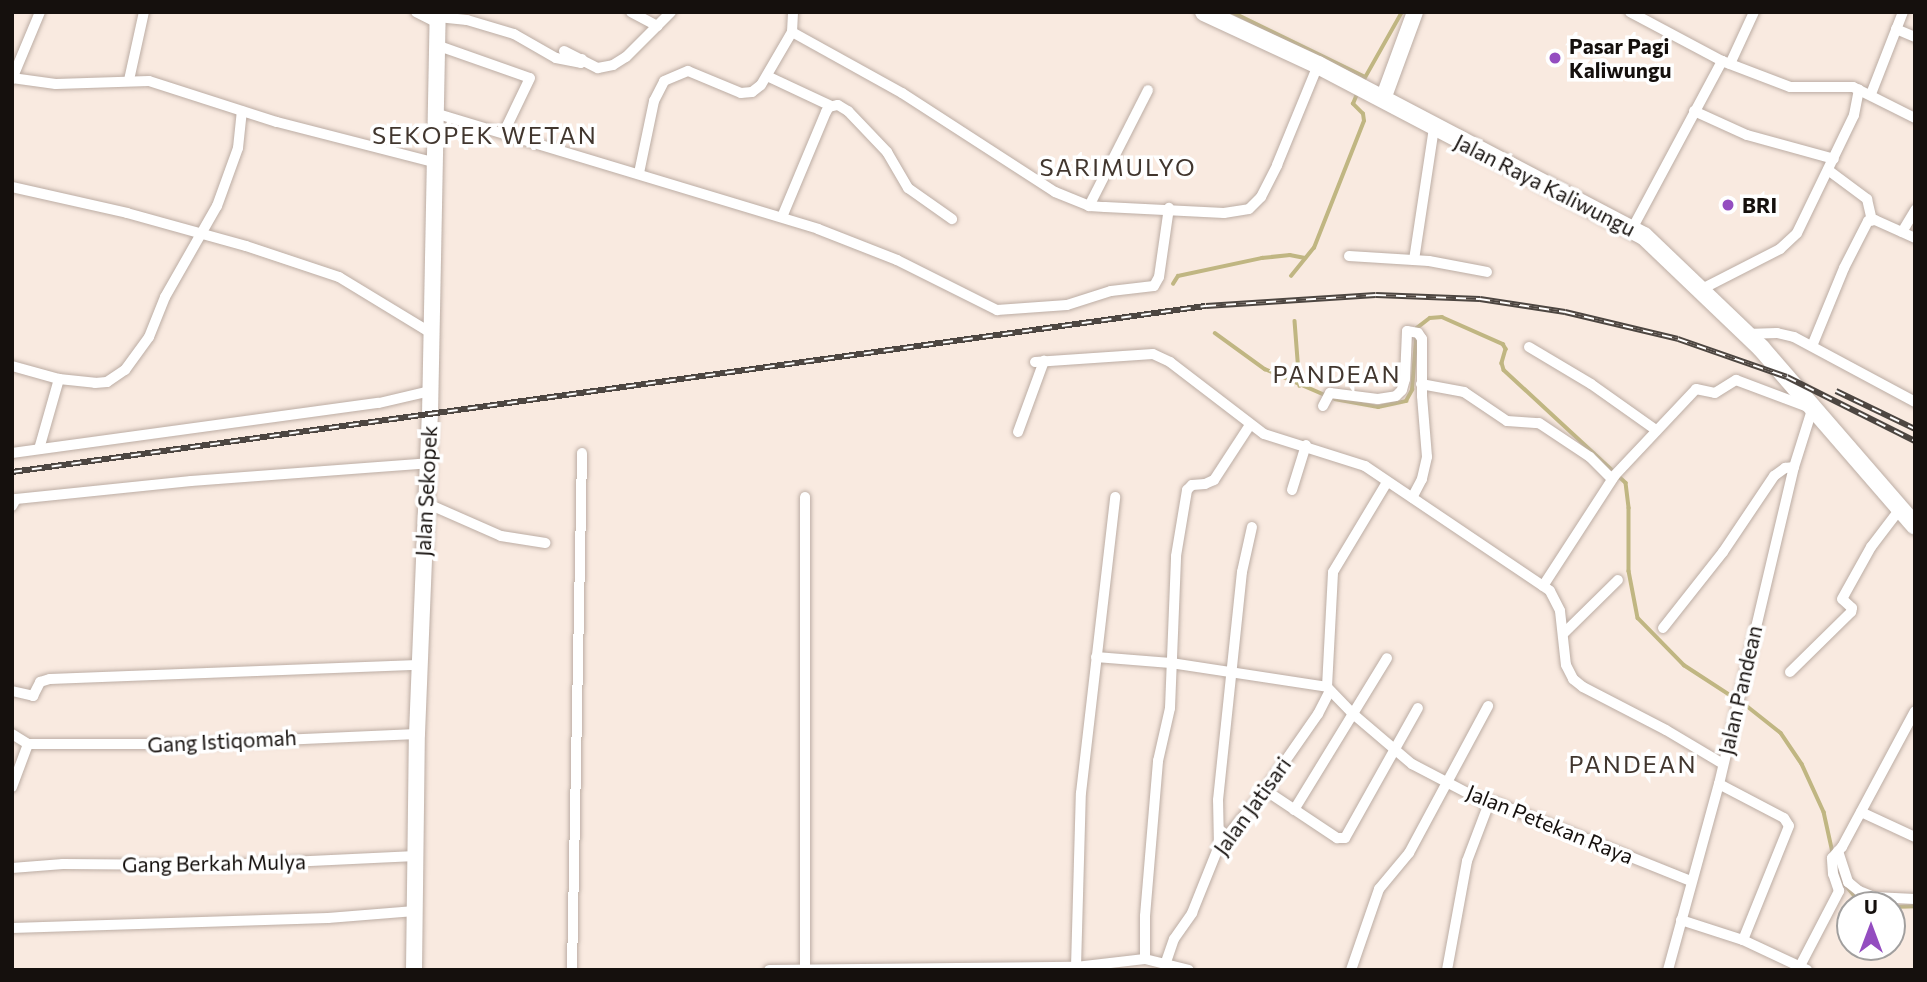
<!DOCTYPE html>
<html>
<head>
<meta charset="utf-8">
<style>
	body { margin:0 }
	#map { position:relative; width:1927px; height:982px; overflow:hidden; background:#f9eae0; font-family:Commissioner,sans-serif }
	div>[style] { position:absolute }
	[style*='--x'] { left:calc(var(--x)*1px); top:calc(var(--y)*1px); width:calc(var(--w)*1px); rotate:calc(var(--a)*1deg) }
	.stream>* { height:3.5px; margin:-1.75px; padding:0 1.75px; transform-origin:1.75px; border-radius:1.75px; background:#c0b682 }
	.roads { filter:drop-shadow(0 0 2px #bcada4) drop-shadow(0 0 2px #bcada4) }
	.street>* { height:10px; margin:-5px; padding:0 5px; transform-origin:5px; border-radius:5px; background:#fff }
	.secondary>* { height:16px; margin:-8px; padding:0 8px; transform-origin:8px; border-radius:8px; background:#fff }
	.primary>* { height:18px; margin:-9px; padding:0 9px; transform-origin:9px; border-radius:9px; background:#fff }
	.rail>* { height:6px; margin-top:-3px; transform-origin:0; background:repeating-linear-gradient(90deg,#fff 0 10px,#4d4641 0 20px); box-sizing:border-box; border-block:2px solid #4d4641 }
	.dots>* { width:19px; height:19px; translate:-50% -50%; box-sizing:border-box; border:4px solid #fff; border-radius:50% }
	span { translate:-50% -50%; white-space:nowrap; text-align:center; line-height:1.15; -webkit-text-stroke:7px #fff; paint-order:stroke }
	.poi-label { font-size:21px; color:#15100d; font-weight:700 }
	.left { translate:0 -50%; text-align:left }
	.street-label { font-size:21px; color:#15100d }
	.quarter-label { font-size:24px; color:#41362e; letter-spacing:2px }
	.frame { position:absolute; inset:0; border:14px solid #15100d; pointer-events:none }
	.north { position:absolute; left:1836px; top:891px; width:70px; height:70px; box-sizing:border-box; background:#fff; border:2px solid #a19f9e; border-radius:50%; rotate:0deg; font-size:19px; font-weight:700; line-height:28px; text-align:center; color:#15100d }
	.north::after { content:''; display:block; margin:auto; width:24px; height:32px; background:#944dc0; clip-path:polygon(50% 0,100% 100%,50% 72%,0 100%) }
</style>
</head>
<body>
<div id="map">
	<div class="stream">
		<div style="--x:1232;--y:12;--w:148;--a:26"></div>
		<div style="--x:1362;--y:83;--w:81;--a:-60.6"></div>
		<div style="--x:1291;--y:276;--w:36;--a:-51"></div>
		<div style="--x:1314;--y:248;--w:136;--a:-68.5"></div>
		<div style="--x:1364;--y:121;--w:7;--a:-98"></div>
		<div style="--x:1363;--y:114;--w:14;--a:-135"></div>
		<div style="--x:1353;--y:104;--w:11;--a:-68"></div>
		<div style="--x:1173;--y:284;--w:9;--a:-58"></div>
		<div style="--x:1178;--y:276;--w:86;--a:-12.1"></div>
		<div style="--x:1262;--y:258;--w:28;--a:-6"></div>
		<div style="--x:1290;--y:255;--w:15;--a:11"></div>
		<div style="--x:1295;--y:321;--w:65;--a:85.6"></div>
		<div style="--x:1215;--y:333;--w:62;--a:35.8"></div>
		<div style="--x:1265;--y:369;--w:65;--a:23.4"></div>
		<div style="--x:1335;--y:399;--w:44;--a:10.5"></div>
		<div style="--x:1378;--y:407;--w:29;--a:-12"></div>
		<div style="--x:1406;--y:401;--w:13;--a:-61"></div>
		<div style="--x:1412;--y:390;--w:62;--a:-85.4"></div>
		<div style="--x:1417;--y:328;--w:16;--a:-38"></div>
		<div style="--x:1430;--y:318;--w:12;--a:-5"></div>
		<div style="--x:1442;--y:317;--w:67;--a:23.9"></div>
		<div style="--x:1503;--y:344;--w:6;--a:59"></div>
		<div style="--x:1506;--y:349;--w:15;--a:106"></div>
		<div style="--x:1502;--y:363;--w:7;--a:74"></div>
		<div style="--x:1504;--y:370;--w:166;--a:42.8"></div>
		<div style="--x:1626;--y:483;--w:25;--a:83"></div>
		<div style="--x:1629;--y:508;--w:63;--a:90"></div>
		<div style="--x:1629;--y:571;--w:48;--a:79.2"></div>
		<div style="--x:1638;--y:618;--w:66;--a:45.6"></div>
		<div style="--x:1684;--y:665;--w:75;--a:33.1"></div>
		<div style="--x:1747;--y:706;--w:43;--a:38.5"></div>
		<div style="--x:1781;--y:733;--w:37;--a:56"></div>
		<div style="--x:1802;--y:764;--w:53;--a:65.4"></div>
		<div style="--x:1824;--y:812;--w:42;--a:77.6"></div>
		<div style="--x:1844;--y:883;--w:16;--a:50"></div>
		<div style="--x:1854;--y:895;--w:27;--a:22"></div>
		<div style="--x:1892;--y:907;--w:23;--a:-2"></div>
	</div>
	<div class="roads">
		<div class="street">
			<div style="--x:416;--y:12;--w:25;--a:27"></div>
			<div style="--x:631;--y:12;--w:30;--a:28"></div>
			<div style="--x:1630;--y:12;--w:104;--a:28"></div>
			<div style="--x:1722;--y:61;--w:73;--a:20.9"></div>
			<div style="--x:1790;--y:87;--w:63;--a:0"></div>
			<div style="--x:1853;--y:87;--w:69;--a:26.6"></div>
			<div style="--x:438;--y:17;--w:29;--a:6"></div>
			<div style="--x:467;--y:20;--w:49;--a:16.6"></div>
			<div style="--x:514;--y:34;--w:48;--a:29.7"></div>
			<div style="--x:556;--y:58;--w:25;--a:11"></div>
			<div style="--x:581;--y:63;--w:4;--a:-76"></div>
			<div style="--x:1896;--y:29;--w:21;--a:23"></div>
			<div style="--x:792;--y:32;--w:126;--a:29"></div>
			<div style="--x:902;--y:93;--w:182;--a:32.9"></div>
			<div style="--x:1055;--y:192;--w:37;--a:22"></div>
			<div style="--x:1089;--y:206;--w:16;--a:4"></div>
			<div style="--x:1105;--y:207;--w:119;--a:2.9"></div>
			<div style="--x:1224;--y:213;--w:25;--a:-9"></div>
			<div style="--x:1249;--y:209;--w:17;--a:-45"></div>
			<div style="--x:1261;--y:197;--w:36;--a:-63"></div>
			<div style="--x:1277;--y:165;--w:108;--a:-67.7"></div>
			<div style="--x:439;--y:46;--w:96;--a:19.4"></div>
			<div style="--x:530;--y:78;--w:60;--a:115.7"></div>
			<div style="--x:564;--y:51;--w:38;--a:27"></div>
			<div style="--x:598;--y:68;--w:15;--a:-11"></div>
			<div style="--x:613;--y:65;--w:15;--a:-32"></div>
			<div style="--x:626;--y:57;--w:64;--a:-45"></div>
			<div style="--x:1730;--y:64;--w:57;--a:-65.2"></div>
			<div style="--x:767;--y:76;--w:71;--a:25.1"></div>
			<div style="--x:12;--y:78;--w:44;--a:7.8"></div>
			<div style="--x:56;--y:84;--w:93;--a:-1.8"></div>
			<div style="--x:149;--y:81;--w:134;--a:17.8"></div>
			<div style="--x:277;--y:122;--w:165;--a:14.4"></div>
			<div style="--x:12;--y:79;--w:73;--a:-67.3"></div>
			<div style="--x:129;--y:80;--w:70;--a:-77.6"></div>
			<div style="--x:1871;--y:94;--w:88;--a:-68.7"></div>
			<div style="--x:1694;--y:111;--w:58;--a:24.4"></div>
			<div style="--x:1747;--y:135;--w:90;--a:15.4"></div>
			<div style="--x:438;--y:114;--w:397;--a:16.8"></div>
			<div style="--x:818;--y:229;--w:85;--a:21.4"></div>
			<div style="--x:897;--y:260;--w:112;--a:26.6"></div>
			<div style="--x:997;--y:310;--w:70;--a:-4.1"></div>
			<div style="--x:1067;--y:305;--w:46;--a:-17.7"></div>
			<div style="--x:1111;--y:291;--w:43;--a:-6.6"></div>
			<div style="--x:1154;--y:286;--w:10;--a:-61"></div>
			<div style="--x:1159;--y:277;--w:70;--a:-81.8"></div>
			<div style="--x:1828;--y:170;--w:49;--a:36.6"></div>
			<div style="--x:1867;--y:199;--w:22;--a:77"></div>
			<div style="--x:639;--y:173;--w:74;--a:-78.2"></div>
			<div style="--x:654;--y:101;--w:22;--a:-63"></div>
			<div style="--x:664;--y:81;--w:26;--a:-23"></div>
			<div style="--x:688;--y:71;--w:57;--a:22.5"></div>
			<div style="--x:741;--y:93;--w:11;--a:-5"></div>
			<div style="--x:752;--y:92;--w:11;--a:-38"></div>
			<div style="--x:761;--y:85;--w:61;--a:-59.7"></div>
			<div style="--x:792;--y:32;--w:20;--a:-87"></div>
			<div style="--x:12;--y:187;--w:118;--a:12.7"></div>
			<div style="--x:127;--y:213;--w:123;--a:15.5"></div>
			<div style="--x:246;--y:246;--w:98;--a:18.4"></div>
			<div style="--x:339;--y:277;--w:108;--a:31.3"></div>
			<div style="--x:1089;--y:206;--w:130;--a:-63"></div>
			<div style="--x:782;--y:217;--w:114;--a:-67.3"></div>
			<div style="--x:826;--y:112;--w:6;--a:-59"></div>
			<div style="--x:829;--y:107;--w:9;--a:-13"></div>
			<div style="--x:838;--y:105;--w:12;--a:31"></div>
			<div style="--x:848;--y:111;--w:57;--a:46.4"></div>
			<div style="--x:887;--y:152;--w:42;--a:59.7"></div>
			<div style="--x:908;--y:188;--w:54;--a:35.2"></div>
			<div style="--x:1632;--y:229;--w:191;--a:-61.8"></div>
			<div style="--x:1902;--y:232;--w:26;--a:-59"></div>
			<div style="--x:1349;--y:256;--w:80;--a:3.6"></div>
			<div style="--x:1429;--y:261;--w:59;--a:10.7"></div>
			<div style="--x:1414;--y:260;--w:134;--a:-81.4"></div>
			<div style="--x:1700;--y:290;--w:90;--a:-27.1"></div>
			<div style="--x:1780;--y:249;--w:23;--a:-43"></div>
			<div style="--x:1797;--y:233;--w:131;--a:-64.2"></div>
			<div style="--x:1854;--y:115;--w:26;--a:-79"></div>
			<div style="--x:1746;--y:334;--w:31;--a:-2"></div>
			<div style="--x:1777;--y:333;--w:17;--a:13"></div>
			<div style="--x:1794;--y:337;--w:137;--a:28.2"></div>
			<div style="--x:1812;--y:346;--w:84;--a:-67.7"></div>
			<div style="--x:1844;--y:268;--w:53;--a:-62.9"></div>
			<div style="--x:1868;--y:221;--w:7;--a:-8"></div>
			<div style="--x:1875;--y:220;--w:44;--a:24.2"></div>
			<div style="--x:1529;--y:347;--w:72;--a:30.8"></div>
			<div style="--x:1591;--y:384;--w:80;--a:35.3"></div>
			<div style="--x:1035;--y:362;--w:118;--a:-3.9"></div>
			<div style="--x:1153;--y:354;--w:19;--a:25"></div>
			<div style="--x:1170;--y:362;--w:118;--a:37.5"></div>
			<div style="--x:1264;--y:434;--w:106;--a:17.6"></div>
			<div style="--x:1365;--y:466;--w:223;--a:34"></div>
			<div style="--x:1550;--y:591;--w:22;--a:63"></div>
			<div style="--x:1560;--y:611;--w:54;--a:83.7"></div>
			<div style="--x:1566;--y:665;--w:16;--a:63"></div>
			<div style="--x:1573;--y:679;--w:13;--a:39"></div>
			<div style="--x:1583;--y:687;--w:93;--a:27.4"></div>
			<div style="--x:1666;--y:730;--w:66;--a:30.8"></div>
			<div style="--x:12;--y:366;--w:49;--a:15.5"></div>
			<div style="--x:59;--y:379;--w:36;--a:6"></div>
			<div style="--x:95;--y:383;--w:12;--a:-5"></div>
			<div style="--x:107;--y:382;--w:22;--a:-34"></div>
			<div style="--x:125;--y:370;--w:41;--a:-54"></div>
			<div style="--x:149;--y:337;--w:43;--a:-68.2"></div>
			<div style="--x:165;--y:297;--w:105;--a:-60.3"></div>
			<div style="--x:217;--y:206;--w:62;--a:-70.1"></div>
			<div style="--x:238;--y:148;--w:37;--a:-84"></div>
			<div style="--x:1421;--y:384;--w:44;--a:10.5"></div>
			<div style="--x:1464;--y:392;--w:52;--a:34"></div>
			<div style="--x:1507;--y:421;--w:32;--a:4"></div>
			<div style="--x:1539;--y:423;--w:61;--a:33.7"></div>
			<div style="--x:1590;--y:457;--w:31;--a:45"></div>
			<div style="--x:1323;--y:406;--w:15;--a:-62"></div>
			<div style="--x:1330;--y:393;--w:48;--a:7.1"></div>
			<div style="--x:1378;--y:399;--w:18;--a:-9"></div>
			<div style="--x:1396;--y:396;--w:8;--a:-45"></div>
			<div style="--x:1402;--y:390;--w:11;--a:-75"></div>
			<div style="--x:1405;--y:379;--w:48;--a:-87.6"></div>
			<div style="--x:1407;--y:331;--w:11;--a:10"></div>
			<div style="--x:1418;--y:333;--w:7;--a:56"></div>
			<div style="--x:1422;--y:339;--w:57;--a:90"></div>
			<div style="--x:1422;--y:396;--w:61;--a:85.3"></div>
			<div style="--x:1427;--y:457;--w:23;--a:103"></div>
			<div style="--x:1422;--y:479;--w:21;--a:118"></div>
			<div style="--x:1018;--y:432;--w:76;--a:-69.9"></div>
			<div style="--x:39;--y:449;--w:73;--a:-74.1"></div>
			<div style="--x:12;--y:453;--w:370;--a:-7.8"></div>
			<div style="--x:379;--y:403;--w:52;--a:-13.2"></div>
			<div style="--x:1292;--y:490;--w:47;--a:-72.7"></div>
			<div style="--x:805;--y:497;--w:471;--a:90"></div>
			<div style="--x:426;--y:503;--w:82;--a:23.7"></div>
			<div style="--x:501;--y:536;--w:45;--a:9"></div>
			<div style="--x:12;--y:506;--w:8;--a:-60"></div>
			<div style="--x:16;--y:499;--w:176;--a:-5.9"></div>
			<div style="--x:191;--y:481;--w:238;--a:-4.3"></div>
			<div style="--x:1543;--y:586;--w:132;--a:-57"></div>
			<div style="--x:1615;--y:475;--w:118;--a:-46.7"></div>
			<div style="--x:1696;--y:389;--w:19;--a:12"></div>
			<div style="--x:1715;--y:393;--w:25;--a:-32"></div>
			<div style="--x:1736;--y:380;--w:77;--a:20.6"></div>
			<div style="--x:1663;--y:628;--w:97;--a:-51.7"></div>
			<div style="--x:1723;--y:552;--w:92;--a:-56.1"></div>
			<div style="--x:1774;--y:476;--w:14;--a:-36"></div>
			<div style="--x:1785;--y:468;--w:9;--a:-6"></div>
			<div style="--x:1563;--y:634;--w:77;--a:-44.5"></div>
			<div style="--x:1096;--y:657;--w:75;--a:4.6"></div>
			<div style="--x:1171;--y:663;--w:158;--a:8.7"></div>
			<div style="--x:1327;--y:687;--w:36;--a:46"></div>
			<div style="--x:1352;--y:713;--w:79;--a:40.4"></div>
			<div style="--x:1412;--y:764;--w:78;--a:27.6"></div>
			<div style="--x:1481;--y:800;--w:13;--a:9"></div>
			<div style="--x:1494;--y:802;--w:212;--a:21.9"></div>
			<div style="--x:1790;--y:672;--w:86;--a:-44.5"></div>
			<div style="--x:1851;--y:612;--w:4;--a:-76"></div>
			<div style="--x:1852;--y:608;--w:13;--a:-138"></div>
			<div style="--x:1842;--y:599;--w:60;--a:-60.9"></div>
			<div style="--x:1871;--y:547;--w:48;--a:-52.7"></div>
			<div style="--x:1327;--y:687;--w:115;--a:-87"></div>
			<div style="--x:1333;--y:572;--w:105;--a:-59"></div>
			<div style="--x:12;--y:691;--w:22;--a:13"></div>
			<div style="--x:33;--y:696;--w:16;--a:-63"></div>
			<div style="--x:40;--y:682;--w:10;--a:-17"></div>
			<div style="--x:50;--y:679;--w:368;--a:-2.2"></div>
			<div style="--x:12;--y:734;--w:19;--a:32"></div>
			<div style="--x:28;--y:744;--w:162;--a:0"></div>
			<div style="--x:190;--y:744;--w:227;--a:-2.5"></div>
			<div style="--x:1719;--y:784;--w:73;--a:27.6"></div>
			<div style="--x:1784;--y:818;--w:9;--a:58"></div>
			<div style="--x:1789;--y:826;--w:123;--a:112"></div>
			<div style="--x:12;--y:787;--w:46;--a:-69.6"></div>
			<div style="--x:1265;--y:790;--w:87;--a:33.7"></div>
			<div style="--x:1337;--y:838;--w:8;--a:0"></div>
			<div style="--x:1345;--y:838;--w:149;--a:-60.7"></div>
			<div style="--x:1294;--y:810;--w:178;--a:-58.5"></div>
			<div style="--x:1861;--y:812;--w:60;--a:24.8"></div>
			<div style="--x:1219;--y:846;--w:46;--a:-91.2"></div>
			<div style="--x:1218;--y:800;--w:229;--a:-84"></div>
			<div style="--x:1242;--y:572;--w:46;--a:-77.5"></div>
			<div style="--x:1838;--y:851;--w:33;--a:72"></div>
			<div style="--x:1848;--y:882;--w:14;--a:39"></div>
			<div style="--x:1859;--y:891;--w:16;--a:22"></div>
			<div style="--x:1874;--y:897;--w:41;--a:2.8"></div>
			<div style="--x:12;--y:868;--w:51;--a:-4.5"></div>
			<div style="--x:63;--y:864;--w:163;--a:0.4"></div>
			<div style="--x:226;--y:865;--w:190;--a:-2.7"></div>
			<div style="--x:1681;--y:920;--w:65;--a:17.9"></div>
			<div style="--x:1743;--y:940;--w:71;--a:25.1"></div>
			<div style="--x:12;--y:928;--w:316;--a:-1.8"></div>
			<div style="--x:328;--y:918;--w:87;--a:-4.6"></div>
			<div style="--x:1145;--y:959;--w:43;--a:-90"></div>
			<div style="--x:1145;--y:916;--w:156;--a:-85.2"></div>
			<div style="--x:1158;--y:761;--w:54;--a:-77.2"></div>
			<div style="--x:1170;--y:708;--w:152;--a:-87.7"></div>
			<div style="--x:1176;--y:556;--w:67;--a:-80.5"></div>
			<div style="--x:1187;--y:490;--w:7;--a:-45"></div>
			<div style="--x:1192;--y:485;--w:13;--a:-4"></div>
			<div style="--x:1205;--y:484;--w:10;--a:-24"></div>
			<div style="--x:1214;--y:480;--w:66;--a:-56.8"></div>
			<div style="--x:1166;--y:962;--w:24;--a:-71"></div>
			<div style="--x:1174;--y:939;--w:32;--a:-55"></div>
			<div style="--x:1192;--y:913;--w:72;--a:-68.1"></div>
			<div style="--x:1219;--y:846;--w:72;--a:-50.6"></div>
			<div style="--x:1265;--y:790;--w:93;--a:-55.1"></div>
			<div style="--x:1318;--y:714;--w:25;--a:-63"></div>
			<div style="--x:1800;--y:966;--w:85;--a:-62.5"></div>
			<div style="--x:1839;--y:891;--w:18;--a:-109"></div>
			<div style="--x:1833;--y:874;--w:16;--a:-94"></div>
			<div style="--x:1832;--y:858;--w:15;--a:-48"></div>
			<div style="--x:1842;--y:847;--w:154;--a:-61.8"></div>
			<div style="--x:1076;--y:967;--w:174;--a:-88.4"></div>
			<div style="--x:1081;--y:793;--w:298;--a:-83.4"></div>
			<div style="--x:572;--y:970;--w:517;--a:-88.89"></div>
			<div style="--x:769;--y:970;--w:307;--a:-0.6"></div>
			<div style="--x:1076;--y:967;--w:69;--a:-6.6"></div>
			<div style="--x:1145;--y:959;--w:45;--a:14"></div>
			<div style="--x:1351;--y:970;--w:86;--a:-70.9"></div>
			<div style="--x:1379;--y:889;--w:47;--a:-50.2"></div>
			<div style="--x:1409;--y:853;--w:167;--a:-61.7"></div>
			<div style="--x:1447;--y:970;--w:111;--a:-79.6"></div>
			<div style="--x:1467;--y:861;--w:62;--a:-69.2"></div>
			<div style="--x:1668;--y:970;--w:193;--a:-74.7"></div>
			<div style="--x:1719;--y:784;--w:326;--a:-76.7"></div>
			<div style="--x:1794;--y:467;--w:60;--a:-72.5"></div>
		</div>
		<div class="secondary">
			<div style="--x:1383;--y:99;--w:93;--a:-69.8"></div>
			<div style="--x:414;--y:970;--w:236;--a:-89.3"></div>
			<div style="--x:417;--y:734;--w:319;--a:-87.7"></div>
			<div style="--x:430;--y:415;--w:403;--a:-88.9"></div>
		</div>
		<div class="primary">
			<div style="--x:1204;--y:12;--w:126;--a:24.9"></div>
			<div style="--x:1318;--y:65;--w:368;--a:27.7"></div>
			<div style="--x:1644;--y:236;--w:162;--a:43.7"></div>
			<div style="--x:1761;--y:348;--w:235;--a:49.1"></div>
		</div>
	</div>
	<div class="rail">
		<div style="--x:1836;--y:391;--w:88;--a:25.7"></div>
		<div style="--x:12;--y:472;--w:1205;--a:-7.92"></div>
		<div style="--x:1206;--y:306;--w:170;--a:-3.7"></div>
		<div style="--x:1376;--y:295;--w:104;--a:2.2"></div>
		<div style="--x:1480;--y:299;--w:86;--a:8.7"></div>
		<div style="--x:1565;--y:312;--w:116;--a:13.4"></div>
		<div style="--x:1678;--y:339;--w:115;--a:19.2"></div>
		<div style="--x:1787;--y:377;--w:143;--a:26.6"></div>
	</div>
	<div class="dots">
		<div style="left:1555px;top:58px;background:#944dc0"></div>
		<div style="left:1728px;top:205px;background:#944dc0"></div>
	</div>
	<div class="poi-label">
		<span class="left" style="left:1569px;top:58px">Pasar Pagi<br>Kaliwungu</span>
		<span class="left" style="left:1742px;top:205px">BRI</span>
	</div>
	<div class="street-label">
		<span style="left:1545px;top:185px;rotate:27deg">Jalan Raya Kaliwungu</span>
		<span style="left:426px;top:491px;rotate:-87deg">Jalan Sekopek</span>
		<span style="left:1740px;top:690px;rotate:-77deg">Jalan Pandean</span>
		<span style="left:222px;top:741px;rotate:-3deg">Gang Istiqomah</span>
		<span style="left:1252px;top:806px;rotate:-54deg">Jalan Jatisari</span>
		<span style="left:1550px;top:824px;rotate:22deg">Jalan Petekan Raya</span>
		<span style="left:214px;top:863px;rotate:-1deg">Gang Berkah Mulya</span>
	</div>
	<div class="quarter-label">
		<span style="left:485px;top:135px">SEKOPEK WETAN</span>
		<span style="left:1118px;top:167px">SARIMULYO</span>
		<span style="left:1337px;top:374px">PANDEAN</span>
		<span style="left:1633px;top:764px">PANDEAN</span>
	</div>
	<div class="frame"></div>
	<div class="north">U</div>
</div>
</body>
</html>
